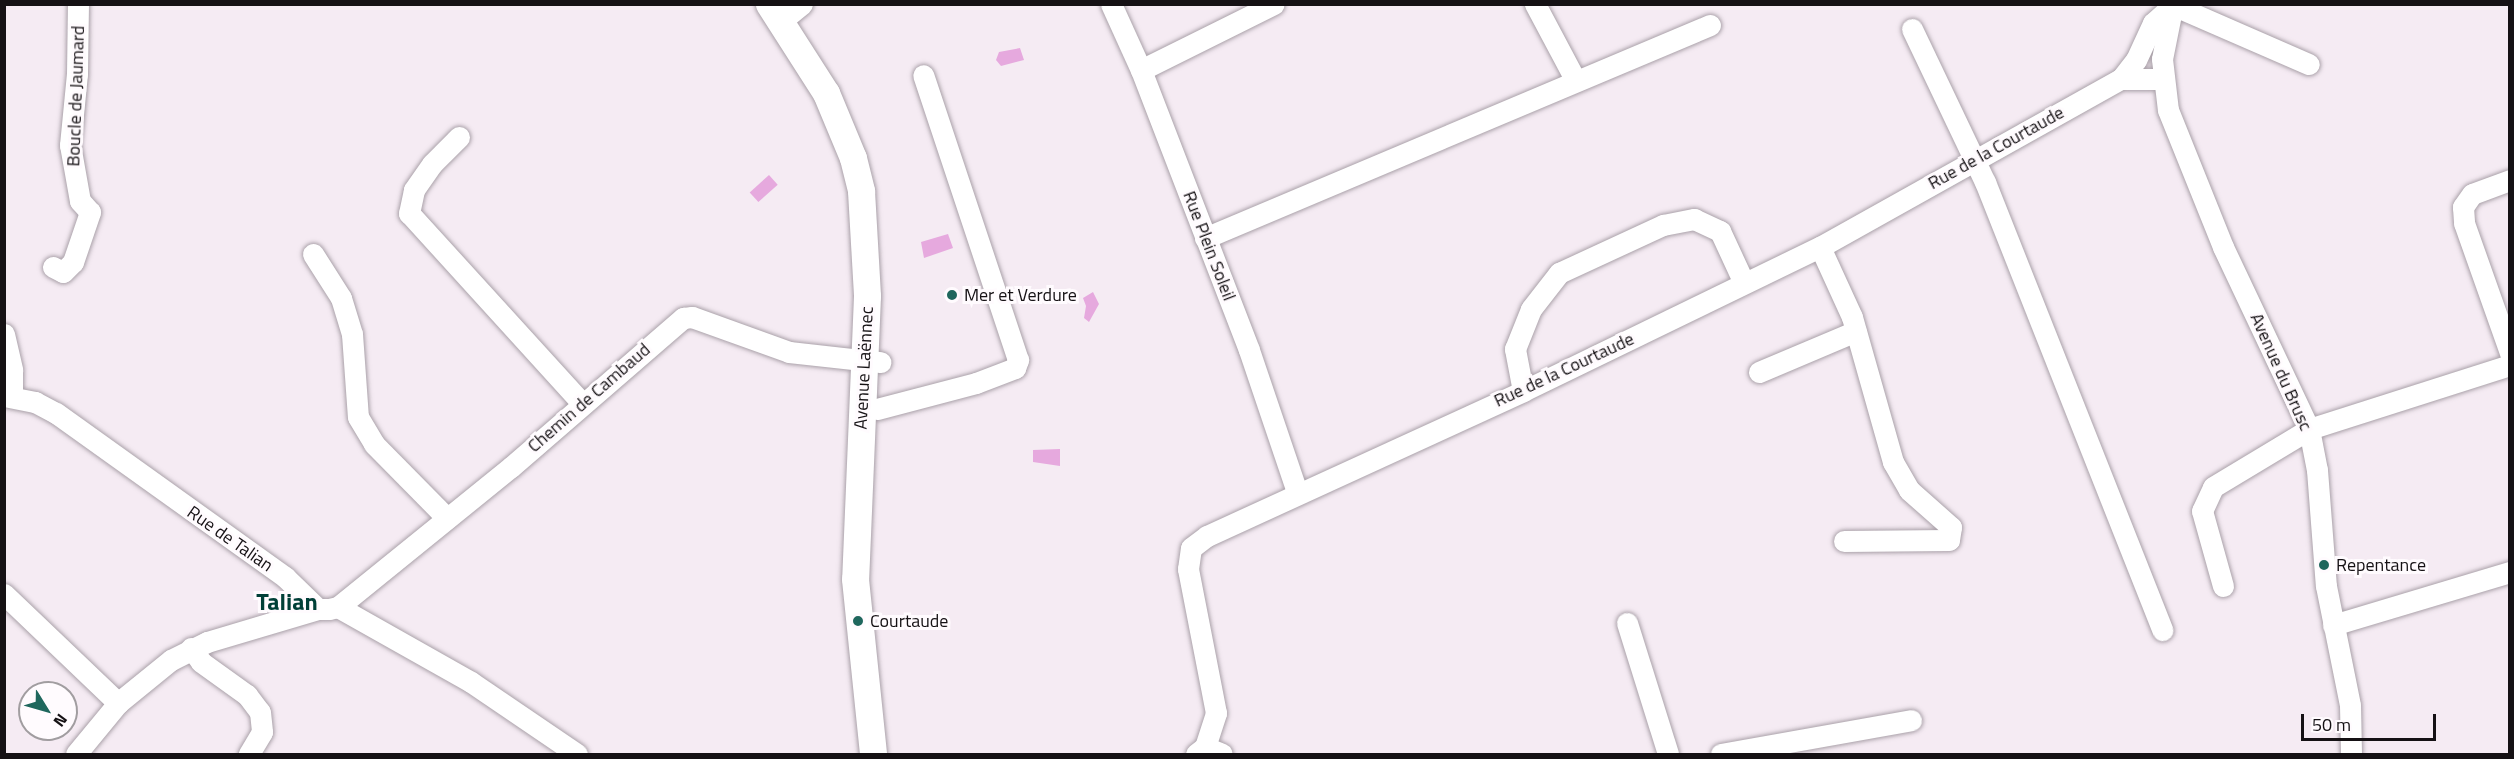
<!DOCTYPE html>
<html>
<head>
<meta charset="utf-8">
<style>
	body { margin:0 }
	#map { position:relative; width:2514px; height:759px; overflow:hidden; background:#f5ebf3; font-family:"Titillium Web",sans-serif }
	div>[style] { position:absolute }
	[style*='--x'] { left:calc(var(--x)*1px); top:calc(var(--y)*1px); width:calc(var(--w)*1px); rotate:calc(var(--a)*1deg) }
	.water>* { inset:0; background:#e6a9de; transform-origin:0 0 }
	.roads { filter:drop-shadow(0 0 2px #aaa1a9) drop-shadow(0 0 2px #aaa1a9) }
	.minor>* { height:21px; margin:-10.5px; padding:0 10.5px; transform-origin:10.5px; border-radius:10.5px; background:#fff }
	.major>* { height:27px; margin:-13.5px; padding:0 13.5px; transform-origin:13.5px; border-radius:13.5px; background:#fff }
	.dots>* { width:16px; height:16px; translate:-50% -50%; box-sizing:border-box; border:3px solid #fffbfe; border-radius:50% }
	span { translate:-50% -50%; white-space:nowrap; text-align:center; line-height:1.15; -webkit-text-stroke:6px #fffbfe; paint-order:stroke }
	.street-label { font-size:18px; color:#151114 }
	.poi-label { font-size:18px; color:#151114 }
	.left { translate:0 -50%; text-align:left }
	.district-label { font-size:24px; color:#003f37; font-weight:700 }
	.frame { position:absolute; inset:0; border:6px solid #151114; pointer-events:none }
	.north { position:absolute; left:18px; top:681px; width:60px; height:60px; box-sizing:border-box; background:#fffbfe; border:2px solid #a19da0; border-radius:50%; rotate:127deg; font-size:16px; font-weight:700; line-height:24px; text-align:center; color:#151114 }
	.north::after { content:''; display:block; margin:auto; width:21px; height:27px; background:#1f675d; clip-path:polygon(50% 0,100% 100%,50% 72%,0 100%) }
	.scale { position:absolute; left:2301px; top:714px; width:135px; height:27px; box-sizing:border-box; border:3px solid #151114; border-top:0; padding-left:8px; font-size:18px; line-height:21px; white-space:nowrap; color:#151114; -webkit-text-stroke:4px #fffbfe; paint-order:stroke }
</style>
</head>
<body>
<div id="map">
	<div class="water">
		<div style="clip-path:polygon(1020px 48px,1024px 60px,1001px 66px,996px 60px,999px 52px)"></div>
		<div style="left:769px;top:175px;width:13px;height:26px;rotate:48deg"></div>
		<div style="clip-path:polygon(948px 234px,953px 248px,924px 258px,921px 242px)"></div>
		<div style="clip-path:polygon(1093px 292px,1099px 304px,1089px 322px,1084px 318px,1086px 306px,1083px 298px)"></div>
		<div style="clip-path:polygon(1060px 449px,1060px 466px,1033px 462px,1033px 450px)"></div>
	</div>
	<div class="roads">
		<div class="minor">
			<div style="--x:1111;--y:4;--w:72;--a:65.6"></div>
			<div style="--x:1141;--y:70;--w:300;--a:68.9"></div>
			<div style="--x:1249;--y:350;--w:150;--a:71.3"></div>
			<div style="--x:1535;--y:4;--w:87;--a:62"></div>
			<div style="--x:2173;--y:4;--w:56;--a:101.3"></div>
			<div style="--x:2162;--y:59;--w:51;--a:83.3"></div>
			<div style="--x:2168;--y:110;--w:148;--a:68.1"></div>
			<div style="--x:2223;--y:247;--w:201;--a:64.7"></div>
			<div style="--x:2309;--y:429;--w:42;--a:79"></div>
			<div style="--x:2317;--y:470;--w:116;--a:85.6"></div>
			<div style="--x:2326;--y:586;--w:121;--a:78.6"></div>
			<div style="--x:2350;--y:705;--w:49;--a:88.8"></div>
			<div style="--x:781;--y:21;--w:27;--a:-39"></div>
			<div style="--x:1912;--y:29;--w:170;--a:64.5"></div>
			<div style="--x:1985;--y:182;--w:482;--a:68.4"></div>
			<div style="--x:1141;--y:70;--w:148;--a:-26.4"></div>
			<div style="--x:2121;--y:79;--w:24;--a:-52"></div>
			<div style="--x:2136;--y:60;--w:41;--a:-65.3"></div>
			<div style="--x:2153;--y:23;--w:27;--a:-42"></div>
			<div style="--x:2173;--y:5;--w:148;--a:23.5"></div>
			<div style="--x:459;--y:137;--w:38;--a:135"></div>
			<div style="--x:432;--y:164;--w:32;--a:125"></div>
			<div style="--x:414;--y:190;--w:24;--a:102"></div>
			<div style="--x:409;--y:213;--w:258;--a:47.7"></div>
			<div style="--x:2510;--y:180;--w:40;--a:159.8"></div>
			<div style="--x:2472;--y:194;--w:16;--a:125"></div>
			<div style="--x:2463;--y:207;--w:16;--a:86"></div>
			<div style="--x:2464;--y:223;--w:138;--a:70.5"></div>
			<div style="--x:1205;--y:238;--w:548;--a:-22.87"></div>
			<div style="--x:1820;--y:247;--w:77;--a:65.4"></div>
			<div style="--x:1852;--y:317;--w:151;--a:74.2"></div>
			<div style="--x:1893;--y:462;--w:32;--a:60"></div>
			<div style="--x:1909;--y:490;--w:56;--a:41.4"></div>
			<div style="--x:1951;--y:527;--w:13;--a:99"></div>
			<div style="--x:1949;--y:540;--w:105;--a:179.5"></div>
			<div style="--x:313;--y:254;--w:52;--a:57.5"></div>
			<div style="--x:341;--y:298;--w:38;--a:73"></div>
			<div style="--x:352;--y:334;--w:83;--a:85.9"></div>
			<div style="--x:358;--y:417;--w:31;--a:59"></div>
			<div style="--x:374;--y:444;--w:104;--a:45.4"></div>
			<div style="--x:53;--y:267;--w:11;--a:27"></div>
			<div style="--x:63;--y:272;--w:14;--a:-45"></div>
			<div style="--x:73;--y:262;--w:53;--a:-71.2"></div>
			<div style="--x:90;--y:212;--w:15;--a:-132"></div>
			<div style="--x:80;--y:201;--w:57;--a:-100.1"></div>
			<div style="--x:70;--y:145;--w:71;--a:-84.4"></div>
			<div style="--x:77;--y:74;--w:70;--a:-89.2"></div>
			<div style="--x:4;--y:334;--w:37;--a:77"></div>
			<div style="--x:12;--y:370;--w:25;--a:90"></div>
			<div style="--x:1759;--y:372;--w:105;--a:-22.9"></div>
			<div style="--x:1523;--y:391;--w:43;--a:-100.8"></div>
			<div style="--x:1515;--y:349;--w:43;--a:-68.2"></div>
			<div style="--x:1531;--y:309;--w:46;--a:-52.1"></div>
			<div style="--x:1559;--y:273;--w:115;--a:-24.8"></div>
			<div style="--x:1663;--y:225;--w:32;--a:-11"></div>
			<div style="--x:1694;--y:219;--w:29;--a:25"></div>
			<div style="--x:1720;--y:231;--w:57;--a:65.2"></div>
			<div style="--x:4;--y:396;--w:32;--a:11"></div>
			<div style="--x:35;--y:402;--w:24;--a:28"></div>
			<div style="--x:56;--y:413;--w:282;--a:35.6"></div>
			<div style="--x:285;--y:577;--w:46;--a:44.1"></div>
			<div style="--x:318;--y:609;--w:11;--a:0"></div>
			<div style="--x:329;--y:609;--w:9;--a:-13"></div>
			<div style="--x:338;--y:607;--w:223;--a:-39"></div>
			<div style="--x:511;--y:467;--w:228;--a:-40.9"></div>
			<div style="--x:683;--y:318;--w:9;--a:-6"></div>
			<div style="--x:692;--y:317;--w:103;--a:19.8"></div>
			<div style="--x:789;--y:352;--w:92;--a:6.3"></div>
			<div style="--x:877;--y:409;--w:102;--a:-14.7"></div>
			<div style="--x:976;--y:383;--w:42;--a:-21"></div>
			<div style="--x:1015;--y:368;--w:9;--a:-69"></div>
			<div style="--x:1018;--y:360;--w:300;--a:-108.4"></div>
			<div style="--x:2223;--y:586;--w:78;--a:-105.6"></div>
			<div style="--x:2202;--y:511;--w:26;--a:-65"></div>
			<div style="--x:2213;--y:487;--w:112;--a:-31.1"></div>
			<div style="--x:2309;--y:429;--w:211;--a:-17.7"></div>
			<div style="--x:4;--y:594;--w:158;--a:43.7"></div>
			<div style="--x:338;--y:607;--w:153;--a:29.4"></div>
			<div style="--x:471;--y:682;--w:128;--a:34.2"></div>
			<div style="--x:1627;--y:623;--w:137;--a:72.6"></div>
			<div style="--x:2333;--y:625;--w:185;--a:-16.7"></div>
			<div style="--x:191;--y:648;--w:17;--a:54"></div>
			<div style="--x:201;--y:662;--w:57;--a:35.7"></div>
			<div style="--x:247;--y:695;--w:21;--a:53"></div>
			<div style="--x:260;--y:712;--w:20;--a:84"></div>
			<div style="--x:262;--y:732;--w:26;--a:121"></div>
			<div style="--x:1205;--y:747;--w:18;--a:22"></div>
			<div style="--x:76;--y:754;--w:66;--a:-50.5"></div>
			<div style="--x:118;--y:703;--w:68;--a:-39.1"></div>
			<div style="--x:171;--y:660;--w:40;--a:-26.6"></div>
			<div style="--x:207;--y:642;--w:116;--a:-16.6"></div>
			<div style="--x:1196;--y:754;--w:11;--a:-38"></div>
			<div style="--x:1205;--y:747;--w:36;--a:-72"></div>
			<div style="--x:1216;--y:713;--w:147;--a:-101"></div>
			<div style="--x:1188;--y:569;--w:21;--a:-82"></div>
			<div style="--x:1191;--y:548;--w:20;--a:-37"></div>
			<div style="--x:1207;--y:536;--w:348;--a:-24.6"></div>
			<div style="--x:1523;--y:391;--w:330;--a:-25.9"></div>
			<div style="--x:1820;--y:247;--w:345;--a:-29.2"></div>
			<div style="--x:2121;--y:79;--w:41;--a:0"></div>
			<div style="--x:1721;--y:754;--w:193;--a:-10.1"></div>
		</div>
		<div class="major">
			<div style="--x:769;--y:4;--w:106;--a:57.4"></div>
			<div style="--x:826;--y:93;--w:70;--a:67.4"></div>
			<div style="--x:853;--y:158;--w:34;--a:76"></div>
			<div style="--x:861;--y:191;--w:105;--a:86.7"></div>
			<div style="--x:867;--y:296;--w:283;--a:92.4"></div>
			<div style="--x:855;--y:579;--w:176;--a:84.1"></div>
		</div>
	</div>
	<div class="dots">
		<div style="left:952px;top:295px;background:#1f675d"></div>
		<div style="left:2324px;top:565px;background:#1f675d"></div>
		<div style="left:858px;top:621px;background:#1f675d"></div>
	</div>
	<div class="street-label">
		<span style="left:76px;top:96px;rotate:-88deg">Boucle de Jaumard</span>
		<span style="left:1996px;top:148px;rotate:-29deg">Rue de la Courtaude</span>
		<span style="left:1209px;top:246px;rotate:69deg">Rue Plein Soleil</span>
		<span style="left:864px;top:368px;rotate:-87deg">Avenue Laënnec</span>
		<span style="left:1564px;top:370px;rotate:-25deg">Rue de la Courtaude</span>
		<span style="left:2281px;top:372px;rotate:66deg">Avenue du Brusc</span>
		<span style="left:589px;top:398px;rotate:-41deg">Chemin de Cambaud</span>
		<span style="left:230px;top:539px;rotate:35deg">Rue de Talian</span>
	</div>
	<div class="poi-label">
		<span class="left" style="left:964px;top:295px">Mer et Verdure</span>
		<span class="left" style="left:2336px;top:565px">Repentance</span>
		<span class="left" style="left:870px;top:621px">Courtaude</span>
	</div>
	<div class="district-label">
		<span style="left:287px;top:602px">Talian</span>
	</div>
	<div class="frame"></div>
	<div class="north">N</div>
	<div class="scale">50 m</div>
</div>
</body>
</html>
